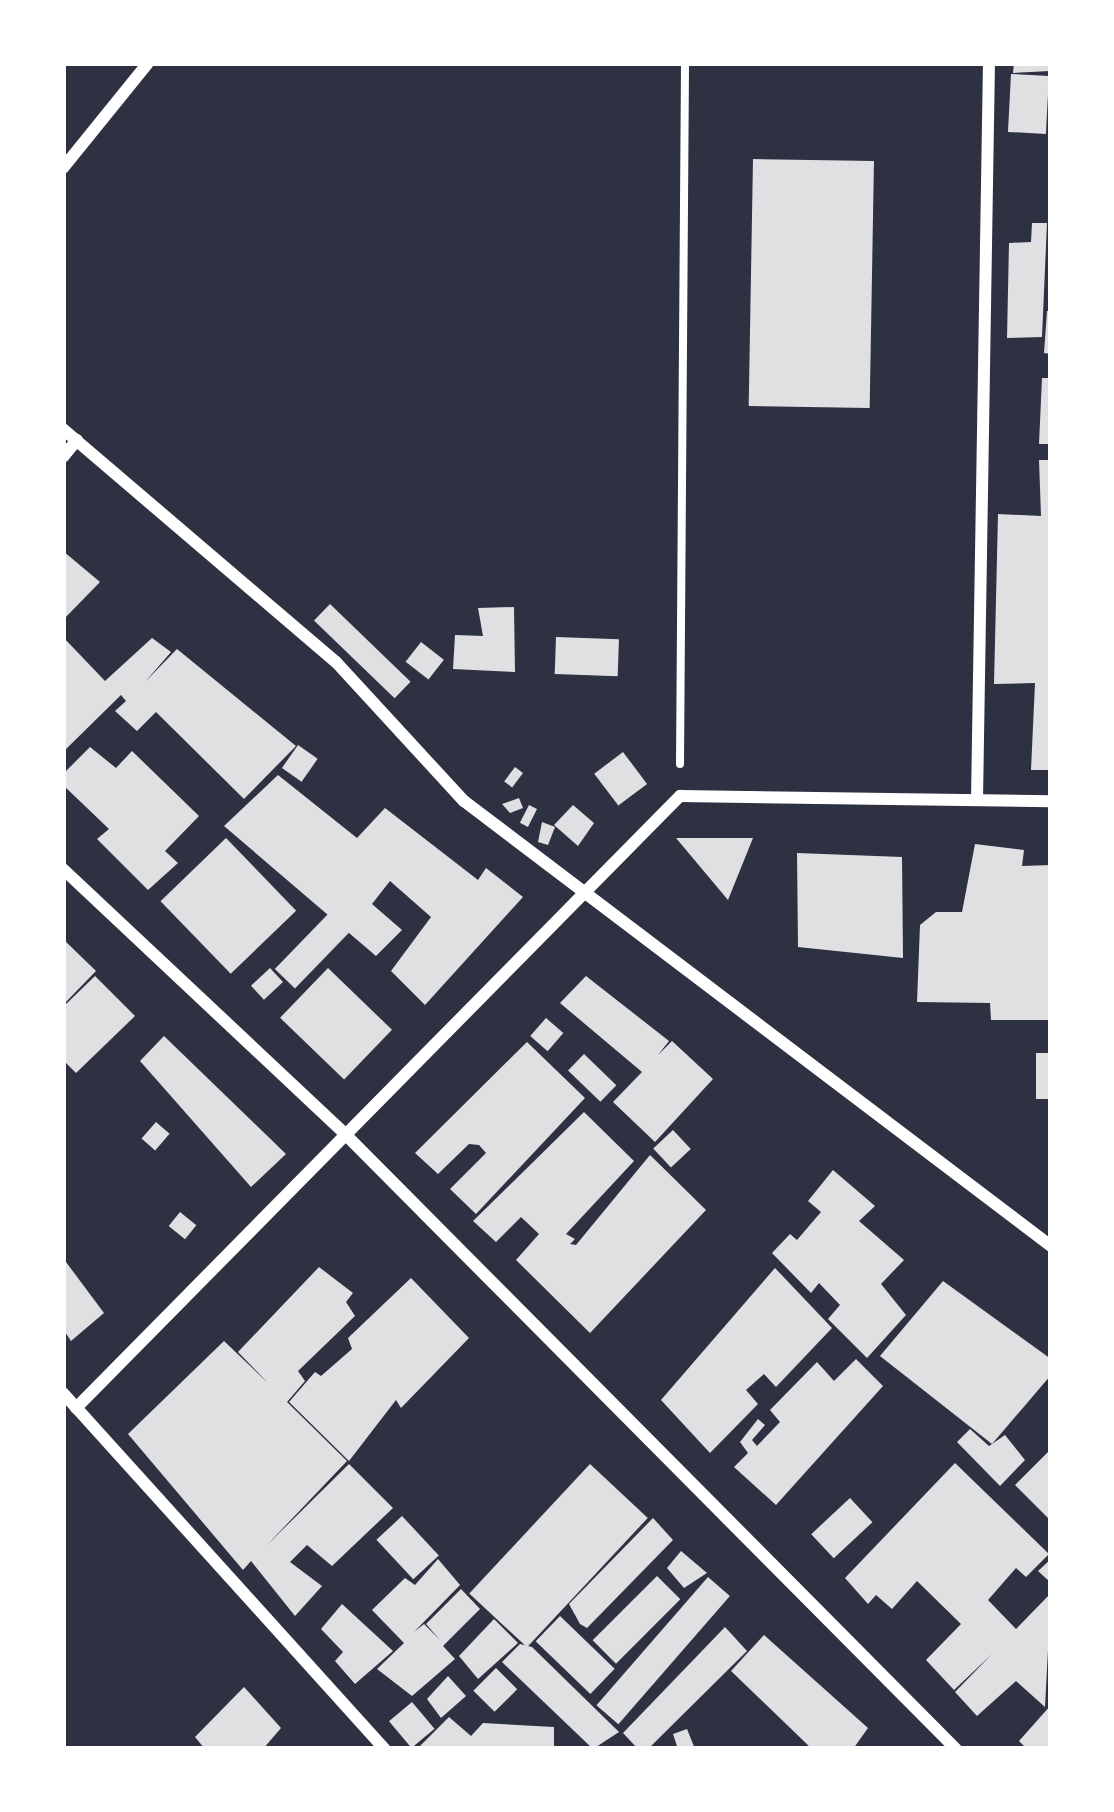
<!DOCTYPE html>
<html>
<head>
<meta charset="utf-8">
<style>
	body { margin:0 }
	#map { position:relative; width:1114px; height:1812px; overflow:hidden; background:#2d3142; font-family:Ubuntu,sans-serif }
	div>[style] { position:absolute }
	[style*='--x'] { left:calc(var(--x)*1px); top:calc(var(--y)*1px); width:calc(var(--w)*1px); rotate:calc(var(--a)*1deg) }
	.building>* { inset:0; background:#e0e0e3; transform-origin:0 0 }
	.path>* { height:8px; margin:-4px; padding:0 4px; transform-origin:4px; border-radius:4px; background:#fff }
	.minor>* { height:12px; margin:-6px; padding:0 6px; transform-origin:6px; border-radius:6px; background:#fff }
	span { translate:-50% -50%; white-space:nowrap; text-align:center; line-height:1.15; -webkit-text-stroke:12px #fff; paint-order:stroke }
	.frame { position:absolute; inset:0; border:66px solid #fff; pointer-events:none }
</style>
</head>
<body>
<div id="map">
	<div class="building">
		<div style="clip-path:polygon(1014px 63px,1050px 63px,1050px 71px,1013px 73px)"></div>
		<div style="left:1011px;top:74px;width:38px;height:58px;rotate:3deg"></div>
		<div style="left:753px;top:159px;width:121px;height:247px;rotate:1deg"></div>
		<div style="clip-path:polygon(1032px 223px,1047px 223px,1042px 337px,1007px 338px,1009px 243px,1031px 242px)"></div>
		<div style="clip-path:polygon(1047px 311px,1051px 311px,1051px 354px,1044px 353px)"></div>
		<div style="clip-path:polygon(1042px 378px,1051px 378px,1051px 444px,1039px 444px)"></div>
		<div style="clip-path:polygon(1039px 460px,1051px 460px,1051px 770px,1031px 770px,1035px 683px,994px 684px,998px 514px,1041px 516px)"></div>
		<div style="clip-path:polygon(63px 551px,100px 582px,63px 620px)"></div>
		<div style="left:330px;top:604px;width:112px;height:23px;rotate:44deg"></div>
		<div style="clip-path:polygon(514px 607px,515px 672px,453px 669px,455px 635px,483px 636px,478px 608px)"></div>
		<div style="clip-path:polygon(63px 637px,105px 681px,152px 638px,171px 652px,145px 682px,177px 649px,296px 746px,244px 799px,156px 712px,137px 731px,115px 711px,126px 701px,121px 695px,63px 752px)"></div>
		<div style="left:556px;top:637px;width:63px;height:37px;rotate:2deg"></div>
		<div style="left:421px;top:642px;width:29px;height:25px;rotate:38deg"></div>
		<div style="left:298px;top:745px;width:24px;height:28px;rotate:35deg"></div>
		<div style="clip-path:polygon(90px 747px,116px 768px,132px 751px,199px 816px,165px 851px,178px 863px,148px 890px,97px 839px,109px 829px,63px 785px,63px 774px)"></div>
		<div style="left:623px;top:752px;width:40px;height:36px;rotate:53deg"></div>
		<div style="left:515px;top:767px;width:10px;height:18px;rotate:37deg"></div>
		<div style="clip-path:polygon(278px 775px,357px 838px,385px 808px,478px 880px,486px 868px,523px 897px,425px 1005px,391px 971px,431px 917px,390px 881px,372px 904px,402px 930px,376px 956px,224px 826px)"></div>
		<div style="clip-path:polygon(519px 798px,523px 808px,510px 813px,502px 804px)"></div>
		<div style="left:529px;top:805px;width:9px;height:20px;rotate:27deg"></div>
		<div style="clip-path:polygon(573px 805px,594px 823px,578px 846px,554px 825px)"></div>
		<div style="clip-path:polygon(542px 822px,555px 827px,548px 845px,538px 842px)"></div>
		<div style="left:226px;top:838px;width:101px;height:91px;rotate:46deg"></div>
		<div style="clip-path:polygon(676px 838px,753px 838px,728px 900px)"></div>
		<div style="clip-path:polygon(975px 844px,1024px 850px,1022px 866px,1051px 865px,1051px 1020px,991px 1020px,990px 1003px,917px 1002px,920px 925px,936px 912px,962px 912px)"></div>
		<div style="clip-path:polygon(797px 853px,902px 857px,903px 958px,798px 947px)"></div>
		<div style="left:329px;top:913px;width:28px;height:78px;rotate:44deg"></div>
		<div style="clip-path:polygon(63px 939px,96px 971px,63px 1005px)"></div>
		<div style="left:270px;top:968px;width:19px;height:26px;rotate:47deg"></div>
		<div style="left:328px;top:968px;width:89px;height:69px;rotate:44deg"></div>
		<div style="clip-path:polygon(95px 976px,135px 1016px,76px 1073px,63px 1060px,63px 1007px)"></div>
		<div style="clip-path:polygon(586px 976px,669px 1041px,658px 1055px,672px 1041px,713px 1079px,655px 1142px,613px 1102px,642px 1072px,560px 1003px)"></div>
		<div style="left:546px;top:1018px;width:23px;height:24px;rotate:41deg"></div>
		<div style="clip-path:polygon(164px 1036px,286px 1154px,251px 1187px,140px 1061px)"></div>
		<div style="clip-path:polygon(527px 1042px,585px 1098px,476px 1214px,450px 1189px,486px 1153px,479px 1145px,469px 1144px,438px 1174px,415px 1153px)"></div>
		<div style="left:1036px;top:1053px;width:15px;height:46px"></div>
		<div style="left:584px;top:1054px;width:45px;height:23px;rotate:44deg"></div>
		<div style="clip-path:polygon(584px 1112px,634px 1161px,566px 1234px,575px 1239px,570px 1244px,576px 1245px,650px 1155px,706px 1210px,590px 1333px,516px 1260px,539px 1234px,521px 1217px,496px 1242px,473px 1221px)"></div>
		<div style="left:156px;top:1122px;width:18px;height:22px;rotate:41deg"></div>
		<div style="left:673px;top:1130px;width:26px;height:27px;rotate:47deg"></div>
		<div style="clip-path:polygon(833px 1170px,875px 1206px,859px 1221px,904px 1260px,881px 1284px,906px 1315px,867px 1358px,828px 1319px,840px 1305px,819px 1283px,811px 1293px,772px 1253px,790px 1234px,797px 1240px,821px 1212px,808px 1201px)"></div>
		<div style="left:180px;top:1212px;width:21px;height:18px;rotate:39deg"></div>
		<div style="clip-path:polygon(63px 1258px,104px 1313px,71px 1341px,63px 1329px)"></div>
		<div style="clip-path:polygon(319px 1267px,353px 1293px,346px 1302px,355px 1316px,298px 1371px,305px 1381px,287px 1402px,347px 1461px,267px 1545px,349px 1464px,393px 1508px,332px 1566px,307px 1545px,290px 1562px,322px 1586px,295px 1616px,251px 1561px,243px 1570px,128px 1434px,224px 1341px,268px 1383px,238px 1352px)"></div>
		<div style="clip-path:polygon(775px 1268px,832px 1328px,776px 1387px,764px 1374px,746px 1390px,758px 1404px,710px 1453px,661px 1400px)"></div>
		<div style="clip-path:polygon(411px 1278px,469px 1338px,401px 1408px,396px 1400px,349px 1461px,289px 1402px,315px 1372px,321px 1376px,352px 1349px,348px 1338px)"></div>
		<div style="clip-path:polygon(943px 1281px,1051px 1359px,1051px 1375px,992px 1444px,880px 1356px)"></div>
		<div style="clip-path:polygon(856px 1359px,883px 1386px,776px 1505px,734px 1467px,748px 1453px,740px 1442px,758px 1419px,765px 1425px,752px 1440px,757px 1446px,780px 1422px,770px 1410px,817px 1362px,834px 1381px)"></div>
		<div style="clip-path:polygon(970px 1429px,989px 1446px,1005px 1435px,1025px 1460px,1000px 1486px,957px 1442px)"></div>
		<div style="clip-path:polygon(1051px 1449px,1051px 1521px,1015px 1485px)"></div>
		<div style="clip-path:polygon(955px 1463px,1049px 1554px,1026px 1577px,1016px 1568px,988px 1600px,1016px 1629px,1051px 1593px,1045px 1707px,1016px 1681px,977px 1716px,955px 1692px,992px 1654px,954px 1690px,926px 1660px,961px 1624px,917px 1581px,892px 1609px,876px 1595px,868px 1604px,845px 1578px)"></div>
		<div style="left:590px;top:1464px;width:79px;height:177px;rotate:43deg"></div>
		<div style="left:850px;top:1498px;width:33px;height:53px;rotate:47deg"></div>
		<div style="left:402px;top:1516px;width:54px;height:35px;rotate:47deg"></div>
		<div style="clip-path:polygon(653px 1518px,673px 1540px,587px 1628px,580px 1624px,569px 1604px)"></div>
		<div style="clip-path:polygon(681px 1551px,707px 1573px,684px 1588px,667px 1568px)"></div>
		<div style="clip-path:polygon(438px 1559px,460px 1585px,414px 1632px,424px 1624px,440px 1640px,426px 1624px,461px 1589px,480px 1609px,443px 1646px,455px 1659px,412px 1696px,377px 1669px,404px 1643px,372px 1610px,405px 1578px,415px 1585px)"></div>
		<div style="clip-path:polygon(1051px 1559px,1051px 1579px,1049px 1581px,1038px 1571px)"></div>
		<div style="left:657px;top:1576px;width:33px;height:91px;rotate:45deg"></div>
		<div style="left:708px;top:1577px;width:29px;height:170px;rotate:41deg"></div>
		<div style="clip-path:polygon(342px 1604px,393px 1651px,355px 1684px,335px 1661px,343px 1652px,321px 1629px)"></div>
		<div style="left:560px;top:1616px;width:76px;height:35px;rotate:44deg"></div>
		<div style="clip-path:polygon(494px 1619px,518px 1643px,478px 1679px,459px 1656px)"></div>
		<div style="clip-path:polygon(725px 1627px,747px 1651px,648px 1749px,638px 1749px,623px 1733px)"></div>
		<div style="clip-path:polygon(764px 1635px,868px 1728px,853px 1749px,812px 1749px,731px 1671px)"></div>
		<div style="clip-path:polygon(520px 1644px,532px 1647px,619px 1732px,593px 1749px,502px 1662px)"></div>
		<div style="left:496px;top:1668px;width:30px;height:32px;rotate:45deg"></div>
		<div style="clip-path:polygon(448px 1676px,466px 1696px,441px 1718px,427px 1699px)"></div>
		<div style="clip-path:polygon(244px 1687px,281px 1728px,263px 1749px,205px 1749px,195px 1737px)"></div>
		<div style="left:412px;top:1702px;width:35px;height:30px;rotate:50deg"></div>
		<div style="clip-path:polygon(1051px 1705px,1051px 1749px,1027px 1749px,1019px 1741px)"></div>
		<div style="clip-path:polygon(449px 1717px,471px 1736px,483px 1723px,554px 1727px,554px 1749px,417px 1749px)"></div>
		<div style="clip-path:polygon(687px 1729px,695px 1749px,678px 1749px,673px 1734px)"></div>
	</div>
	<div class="path">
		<div style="--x:680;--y:764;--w:701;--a:-89.59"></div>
	</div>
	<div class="minor">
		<div style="--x:63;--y:168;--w:135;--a:-51"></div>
		<div style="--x:63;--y:429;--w:359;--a:40.5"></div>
		<div style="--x:336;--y:662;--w:189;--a:47.4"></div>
		<div style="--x:464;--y:801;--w:737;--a:37.17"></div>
		<div style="--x:63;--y:457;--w:22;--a:-51"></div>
		<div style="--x:977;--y:800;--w:737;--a:-89.07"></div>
		<div style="--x:63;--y:869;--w:388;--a:43.2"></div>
		<div style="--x:346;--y:1135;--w:866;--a:45.19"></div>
		<div style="--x:63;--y:1393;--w:480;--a:47.9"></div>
		<div style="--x:76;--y:1408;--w:860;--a:-45.38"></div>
		<div style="--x:680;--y:796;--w:371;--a:0.8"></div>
	</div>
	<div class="frame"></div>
</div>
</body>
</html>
